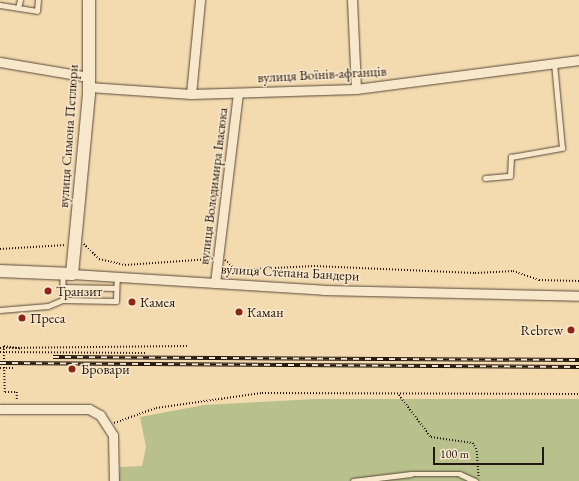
<!DOCTYPE html>
<html>
<head>
<meta charset="utf-8">
<style>
	body { margin:0 }
	#map { position:relative; width:579px; height:481px; overflow:hidden; background:#f3daaf; font-family:"EB Garamond",serif }
	div>[style] { position:absolute }
	[style*='--x'] { left:calc(var(--x)*1px); top:calc(var(--y)*1px); width:calc(var(--w)*1px); rotate:calc(var(--a)*1deg) }
	.green>* { inset:0; background:#b8c08c }
	.path>* { height:1.5px; margin-top:-0.75px; transform-origin:0; background:repeating-linear-gradient(90deg,#24170f 0 1px,transparent 0 3px) }
	.roads { filter:drop-shadow(0 0 1px #584837) drop-shadow(0 0 1px #584837) }
	.lane>* { height:4.5px; margin:-2.25px; padding:0 2.25px; transform-origin:2.25px; border-radius:2.25px; background:#f7e7cb }
	.street>* { height:9px; margin:-4.5px; padding:0 4.5px; transform-origin:4.5px; border-radius:4.5px; background:#f7e7cb }
	.secondary>* { height:12px; margin:-6px; padding:0 6px; transform-origin:6px; border-radius:6px; background:#f7e7cb }
	.rail>* { height:3.5px; margin-top:-1.75px; transform-origin:0; background:repeating-linear-gradient(90deg,#f7e7cb 0 6px,#24170f 0 12px); box-sizing:border-box; border-block:1px solid #24170f }
	.path-bridge>* { height:1.5px; margin-top:-0.75px; transform-origin:0; background:repeating-linear-gradient(90deg,#24170f 0 1px,transparent 0 3px) }
	.dots>* { width:11px; height:11px; translate:-50% -50%; box-sizing:border-box; border:2px solid #f7e7cb; border-radius:50% }
	span { translate:-50% -50%; white-space:nowrap; text-align:center; line-height:1.15; -webkit-text-stroke:3px #f7e7cb; paint-order:stroke }
	.street-label { font-size:14px; color:#24170f }
	.poi-label { font-size:14px; color:#24170f }
	.left { translate:0 -50%; text-align:left }
	.right { translate:-100% -50%; text-align:right }
	.scale { position:absolute; left:433px; top:447px; width:111px; height:18px; box-sizing:border-box; border:2px solid #24170f; border-top:0; padding-left:5px; font-size:12px; line-height:14px; white-space:nowrap; color:#24170f; -webkit-text-stroke:3px #f7e7cb; paint-order:stroke }
</style>
</head>
<body>
<div id="map">
	<div class="green">
		<div style="clip-path:polygon(316px 399px,579px 399px,579px 481px,119px 481px,120px 467px,142px 466px,146px 447px,140px 417px,204px 405px)"></div>
	</div>
	<div class="path">
		<div style="--x:84;--y:244;--w:21;--a:45"></div>
		<div style="--x:99;--y:259;--w:27;--a:13"></div>
		<div style="--x:125;--y:265;--w:86;--a:-4"></div>
		<div style="--x:0;--y:249;--w:66;--a:-3.5"></div>
		<div style="--x:225;--y:260;--w:15;--a:42"></div>
		<div style="--x:236;--y:270;--w:78;--a:-2.9"></div>
		<div style="--x:314;--y:266;--w:161;--a:2.5"></div>
		<div style="--x:475;--y:273;--w:38;--a:-3"></div>
		<div style="--x:513;--y:271;--w:28;--a:19"></div>
		<div style="--x:539;--y:280;--w:40;--a:1.4"></div>
		<div style="--x:4;--y:346;--w:18;--a:9"></div>
		<div style="--x:0;--y:348;--w:187;--a:-0.6"></div>
		<div style="--x:0;--y:352;--w:147;--a:0.4"></div>
		<div style="--x:0;--y:368;--w:14;--a:0"></div>
		<div style="--x:5;--y:392;--w:12;--a:0"></div>
		<div style="--x:17;--y:392;--w:8;--a:90"></div>
		<div style="--x:399;--y:395;--w:53;--a:52.7"></div>
		<div style="--x:431;--y:437;--w:42;--a:8.1"></div>
		<div style="--x:473;--y:443;--w:9;--a:63"></div>
		<div style="--x:477;--y:451;--w:26;--a:86"></div>
		<div style="--x:114;--y:423;--w:45;--a:-19.7"></div>
		<div style="--x:156;--y:408;--w:107;--a:-8.1"></div>
		<div style="--x:262;--y:393;--w:317;--a:0.2"></div>
	</div>
	<div class="roads">
		<div class="lane">
			<div style="--x:0;--y:5;--w:37;--a:9"></div>
			<div style="--x:37;--y:11;--w:11;--a:-85"></div>
			<div style="--x:18;--y:8;--w:8;--a:-76"></div>
			<div style="--x:485;--y:178;--w:25;--a:-5"></div>
			<div style="--x:510;--y:176;--w:19;--a:-87"></div>
			<div style="--x:511;--y:157;--w:52;--a:-10"></div>
			<div style="--x:562;--y:148;--w:85;--a:-95.4"></div>
			<div style="--x:63;--y:275;--w:25;--a:90"></div>
			<div style="--x:63;--y:300;--w:53;--a:1.1"></div>
			<div style="--x:116;--y:301;--w:24;--a:-88"></div>
			<div style="--x:63;--y:287;--w:53;--a:1.1"></div>
			<div style="--x:0;--y:310;--w:48;--a:-4.8"></div>
			<div style="--x:48;--y:306;--w:16;--a:-22"></div>
			<div style="--x:353;--y:481;--w:58;--a:-6.9"></div>
			<div style="--x:411;--y:474;--w:49;--a:0"></div>
			<div style="--x:460;--y:474;--w:17;--a:25"></div>
		</div>
		<div class="street">
			<div style="--x:352;--y:0;--w:89;--a:87.4"></div>
			<div style="--x:0;--y:62;--w:90;--a:9.6"></div>
			<div style="--x:89;--y:87;--w:102;--a:3.9"></div>
			<div style="--x:191;--y:94;--w:165;--a:-1.7"></div>
			<div style="--x:356;--y:89;--w:225;--a:-7.4"></div>
			<div style="--x:191;--y:94;--w:94;--a:-84.5"></div>
			<div style="--x:72;--y:274;--w:252;--a:3.6"></div>
			<div style="--x:323;--y:290;--w:256;--a:1.3"></div>
			<div style="--x:215;--y:283;--w:191;--a:-83.1"></div>
			<div style="--x:0;--y:409;--w:89;--a:0"></div>
			<div style="--x:89;--y:409;--w:13;--a:29"></div>
			<div style="--x:100;--y:415;--w:24;--a:57"></div>
			<div style="--x:113;--y:435;--w:46;--a:88.8"></div>
		</div>
		<div class="secondary">
			<div style="--x:0;--y:271;--w:72;--a:2.4"></div>
			<div style="--x:72;--y:274;--w:181;--a:-84.6"></div>
			<div style="--x:89;--y:94;--w:94;--a:-90"></div>
		</div>
	</div>
	<div class="rail">
		<div style="--x:53;--y:357;--w:526;--a:0.33"></div>
		<div style="--x:0;--y:363;--w:579;--a:0.4"></div>
	</div>
	<div class="path-bridge">
		<div style="--x:4;--y:346;--w:46;--a:88.8"></div>
	</div>
	<div class="dots">
		<div style="left:48px;top:291px;background:#8f2418"></div>
		<div style="left:132px;top:302px;background:#8f2418"></div>
		<div style="left:239px;top:312px;background:#8f2418"></div>
		<div style="left:22px;top:318px;background:#8f2418"></div>
		<div style="left:571px;top:330px;background:#8f2418"></div>
		<div style="left:72px;top:369px;background:#8f2418"></div>
	</div>
	<div class="street-label">
		<span style="left:322px;top:74px;rotate:-3deg">вулиця Воїнів-афганців</span>
		<span style="left:68px;top:136px;rotate:-86deg">вулиця Симона Петлюри</span>
		<span style="left:213px;top:186px;rotate:-83deg">вулиця Володимира Івасюка</span>
		<span style="left:290px;top:272px;rotate:3deg">вулиця Степана Бандери</span>
	</div>
	<div class="poi-label">
		<span class="left" style="left:56px;top:291px">Транзит</span>
		<span class="left" style="left:140px;top:302px">Камея</span>
		<span class="left" style="left:247px;top:312px">Каман</span>
		<span class="left" style="left:30px;top:318px">Преса</span>
		<span class="right" style="left:563px;top:330px">Rebrew</span>
		<span class="left" style="left:81px;top:369px">Бровари</span>
	</div>
	<div class="scale">100 m</div>
</div>
</body>
</html>
